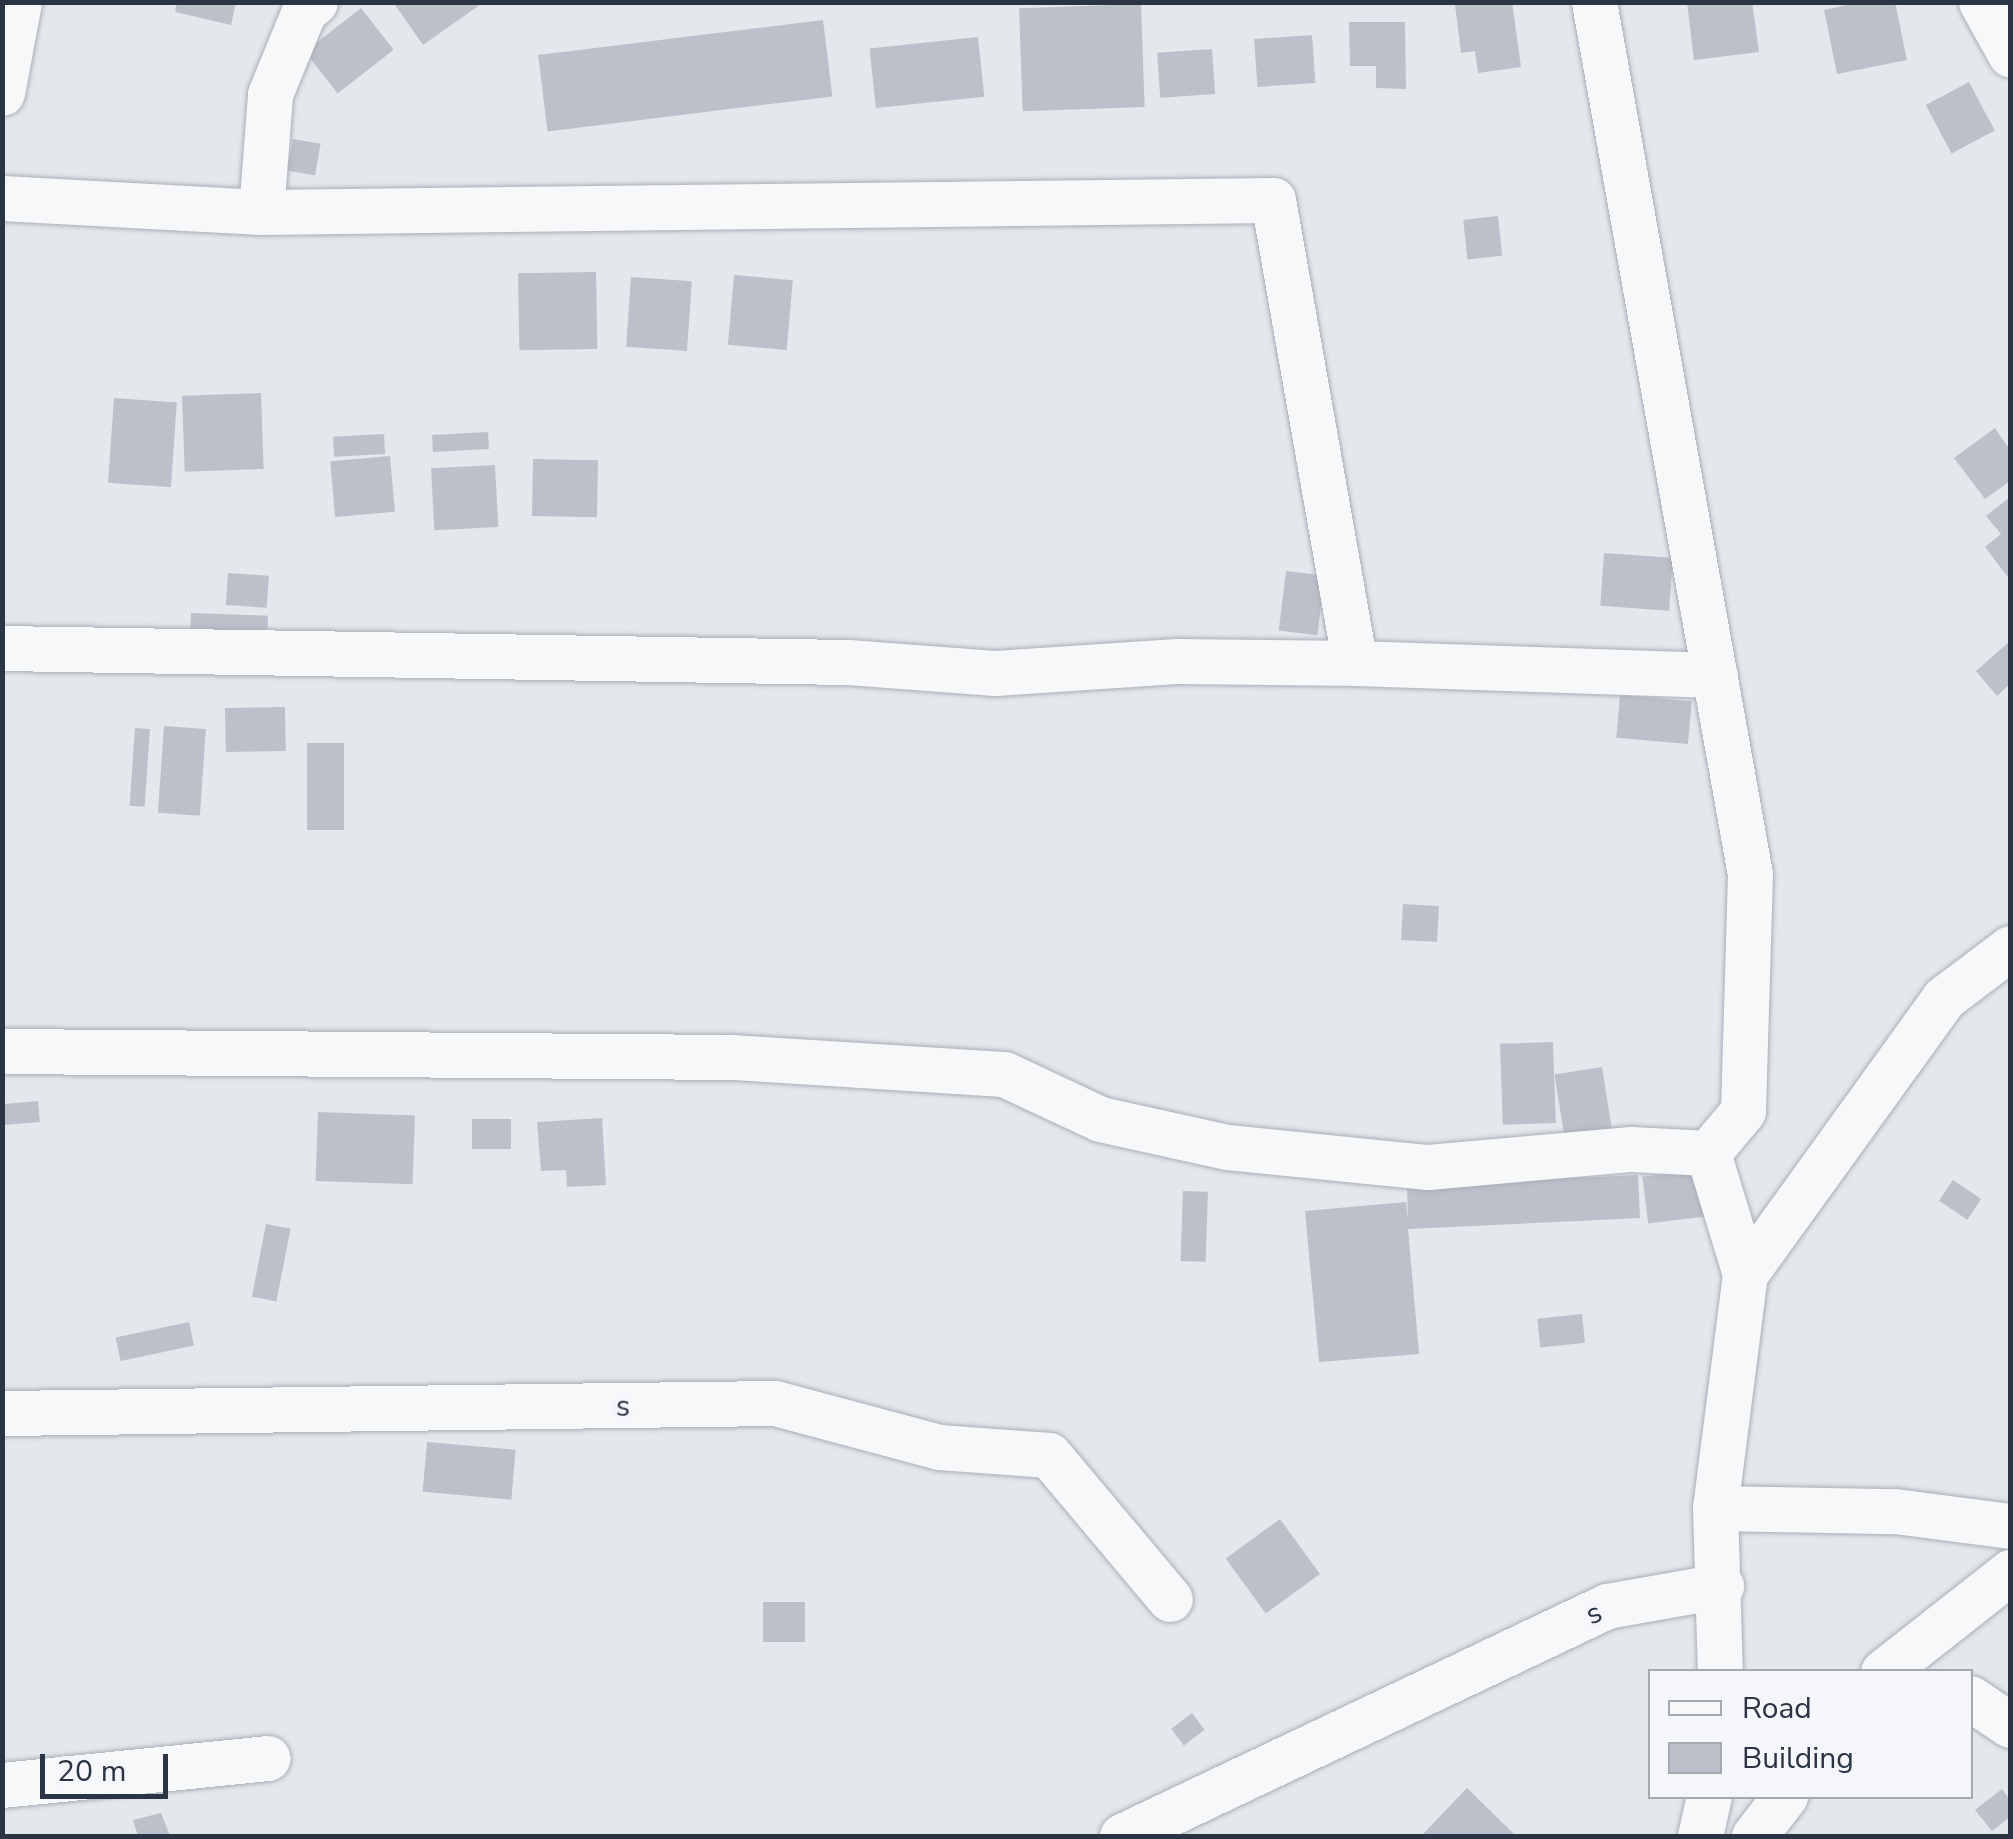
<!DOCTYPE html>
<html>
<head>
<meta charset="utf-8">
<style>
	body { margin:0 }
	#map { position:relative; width:2013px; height:1839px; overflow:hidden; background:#e4e7ec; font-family:"Nunito Sans",sans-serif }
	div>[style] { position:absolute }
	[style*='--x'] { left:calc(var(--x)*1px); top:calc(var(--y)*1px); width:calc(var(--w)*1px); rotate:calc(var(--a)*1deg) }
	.building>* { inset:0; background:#bbc0ca; transform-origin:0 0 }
	.roads { filter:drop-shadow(0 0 2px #a9aeb7) drop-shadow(0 0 2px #a9aeb7) }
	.minor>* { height:45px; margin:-22.5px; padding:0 22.5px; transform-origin:22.5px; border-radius:22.5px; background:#f7f8fa }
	span { translate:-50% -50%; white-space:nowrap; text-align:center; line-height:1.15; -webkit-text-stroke:10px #f4f6f9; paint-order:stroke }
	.street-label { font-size:30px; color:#2b3445 }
	.frame { position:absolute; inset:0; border:5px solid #2b3445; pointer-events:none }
	.legend { position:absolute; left:1648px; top:1669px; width:325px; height:130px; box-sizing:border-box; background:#f4f6f9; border:2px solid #a4a8b1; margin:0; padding:12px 18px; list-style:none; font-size:30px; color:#2b3445 }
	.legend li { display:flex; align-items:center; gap:20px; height:50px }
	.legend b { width:50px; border:2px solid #a4a8b1 }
	.scale { position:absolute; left:40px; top:1754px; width:128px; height:45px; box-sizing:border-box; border:5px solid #2b3445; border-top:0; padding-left:12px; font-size:30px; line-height:35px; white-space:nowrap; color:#2b3445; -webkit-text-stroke:8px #f4f6f9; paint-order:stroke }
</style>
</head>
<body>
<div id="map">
	<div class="building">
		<div style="clip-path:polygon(177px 2px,236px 2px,231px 25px,175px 12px)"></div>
		<div style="clip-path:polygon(393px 2px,484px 2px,423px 45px)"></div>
		<div style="clip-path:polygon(1473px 2px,1512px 2px,1521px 67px,1478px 73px,1475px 51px,1461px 53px,1455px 5px)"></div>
		<div style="clip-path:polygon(1687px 2px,1752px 2px,1759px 52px,1694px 60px)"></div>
		<div style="clip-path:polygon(1861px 2px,1895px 2px,1907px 60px,1837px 74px,1824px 10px)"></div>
		<div style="left:1141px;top:4px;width:103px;height:122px;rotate:88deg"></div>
		<div style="left:361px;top:8px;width:53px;height:71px;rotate:52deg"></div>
		<div style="left:823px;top:20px;width:77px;height:287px;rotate:83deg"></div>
		<div style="clip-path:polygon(1349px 22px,1405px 22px,1406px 89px,1376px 88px,1376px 66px,1350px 66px)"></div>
		<div style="left:1312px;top:35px;width:48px;height:58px;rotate:86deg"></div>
		<div style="left:978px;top:37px;width:60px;height:109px;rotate:84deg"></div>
		<div style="left:1212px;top:49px;width:45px;height:55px;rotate:86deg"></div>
		<div style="left:1969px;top:82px;width:55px;height:49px;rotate:62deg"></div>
		<div style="left:293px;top:139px;width:28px;height:32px;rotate:10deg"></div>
		<div style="left:1498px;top:216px;width:40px;height:35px;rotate:84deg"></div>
		<div style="left:596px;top:272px;width:77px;height:78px;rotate:89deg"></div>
		<div style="left:734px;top:275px;width:59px;height:70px;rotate:5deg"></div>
		<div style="left:631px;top:277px;width:61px;height:70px;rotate:4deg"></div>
		<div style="left:261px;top:393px;width:76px;height:79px;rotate:88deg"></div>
		<div style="left:114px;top:398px;width:63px;height:85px;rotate:4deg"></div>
		<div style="clip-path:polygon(1995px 428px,2010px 450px,2010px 481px,1985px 499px,1954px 458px)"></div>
		<div style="left:488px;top:432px;width:17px;height:56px;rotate:87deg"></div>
		<div style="left:384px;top:434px;width:20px;height:51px;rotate:87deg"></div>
		<div style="left:390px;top:456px;width:56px;height:60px;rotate:85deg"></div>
		<div style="left:533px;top:459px;width:65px;height:57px;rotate:1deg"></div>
		<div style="left:495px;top:465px;width:62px;height:64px;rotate:87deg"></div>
		<div style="clip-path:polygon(2010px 497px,2010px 580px,1985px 547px,2001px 534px,1986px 516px)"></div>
		<div style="left:1604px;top:553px;width:69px;height:53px;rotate:4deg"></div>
		<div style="left:1286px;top:571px;width:39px;height:60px;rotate:7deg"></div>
		<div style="left:228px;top:573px;width:41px;height:32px;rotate:4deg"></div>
		<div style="left:191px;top:613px;width:77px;height:20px;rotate:2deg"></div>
		<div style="clip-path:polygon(2010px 641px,2010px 684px,1997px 696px,1976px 671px)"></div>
		<div style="left:1620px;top:695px;width:72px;height:43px;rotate:5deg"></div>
		<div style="left:285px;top:707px;width:44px;height:60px;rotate:89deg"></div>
		<div style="left:164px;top:726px;width:42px;height:87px;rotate:4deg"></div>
		<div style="left:135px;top:728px;width:15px;height:78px;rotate:4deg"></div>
		<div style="left:307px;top:743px;width:37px;height:87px"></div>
		<div style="left:1403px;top:904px;width:36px;height:36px;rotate:3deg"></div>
		<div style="left:1553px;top:1042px;width:81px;height:53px;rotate:88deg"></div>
		<div style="left:1602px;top:1067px;width:68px;height:48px;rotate:81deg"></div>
		<div style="left:38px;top:1101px;width:21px;height:36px;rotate:85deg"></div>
		<div style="left:318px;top:1112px;width:97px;height:69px;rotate:2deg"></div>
		<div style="clip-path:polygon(602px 1118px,606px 1185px,567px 1187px,566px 1170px,541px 1171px,537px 1122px)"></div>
		<div style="left:472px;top:1119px;width:39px;height:30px"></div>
		<div style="left:1698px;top:1170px;width:47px;height:56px;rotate:83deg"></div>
		<div style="clip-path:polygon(1638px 1175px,1640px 1218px,1408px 1229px,1419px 1354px,1319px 1362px,1305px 1211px,1406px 1202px,1408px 1221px,1407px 1186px)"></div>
		<div style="left:1953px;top:1180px;width:34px;height:25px;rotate:34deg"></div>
		<div style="left:1183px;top:1191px;width:25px;height:70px;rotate:2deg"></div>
		<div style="left:266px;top:1224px;width:25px;height:74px;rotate:11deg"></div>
		<div style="left:1582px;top:1314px;width:29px;height:45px;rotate:84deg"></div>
		<div style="left:189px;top:1322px;width:24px;height:75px;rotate:78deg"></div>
		<div style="left:427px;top:1442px;width:89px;height:50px;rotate:5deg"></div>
		<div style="left:1280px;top:1519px;width:68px;height:67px;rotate:54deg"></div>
		<div style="left:763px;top:1602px;width:42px;height:40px"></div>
		<div style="left:1192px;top:1713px;width:21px;height:26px;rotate:53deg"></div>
		<div style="clip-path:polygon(1467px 1788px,1514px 1834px,1512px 1836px,1423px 1834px)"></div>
		<div style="clip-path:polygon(2002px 1789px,2010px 1800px,2010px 1817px,1992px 1831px,1975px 1810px)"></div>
		<div style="clip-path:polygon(161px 1813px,170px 1836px,138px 1836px,133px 1820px)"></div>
	</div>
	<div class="roads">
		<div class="minor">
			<div style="--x:1594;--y:2;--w:886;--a:79.86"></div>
			<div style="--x:1750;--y:874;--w:237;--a:91.7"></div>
			<div style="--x:1743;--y:1111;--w:55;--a:129.8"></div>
			<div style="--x:1708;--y:1153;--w:127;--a:73"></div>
			<div style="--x:1745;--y:1274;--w:236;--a:97.3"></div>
			<div style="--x:1715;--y:1508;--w:164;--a:88.3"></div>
			<div style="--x:1981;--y:2;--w:60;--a:60.9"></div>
			<div style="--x:2;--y:93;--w:93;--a:-79.4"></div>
			<div style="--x:2;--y:198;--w:259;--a:3.1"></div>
			<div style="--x:261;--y:212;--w:1012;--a:-0.68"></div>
			<div style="--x:1273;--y:200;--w:470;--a:80"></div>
			<div style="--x:1355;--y:663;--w:360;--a:1.9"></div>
			<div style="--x:261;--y:212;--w:118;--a:-85.6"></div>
			<div style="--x:270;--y:94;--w:90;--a:-67.7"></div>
			<div style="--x:304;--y:11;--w:14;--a:-39"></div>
			<div style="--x:2;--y:648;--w:846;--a:0.95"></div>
			<div style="--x:848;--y:662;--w:147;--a:4.3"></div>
			<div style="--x:995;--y:673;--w:182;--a:-3.8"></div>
			<div style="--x:1177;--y:661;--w:178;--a:0.6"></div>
			<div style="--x:2;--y:1051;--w:731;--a:0.47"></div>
			<div style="--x:733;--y:1057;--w:272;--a:3.6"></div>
			<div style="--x:1004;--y:1074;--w:106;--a:25.1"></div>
			<div style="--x:1100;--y:1119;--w:130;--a:12.4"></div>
			<div style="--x:1227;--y:1147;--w:202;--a:5.7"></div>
			<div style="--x:1428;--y:1167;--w:204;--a:-5.1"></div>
			<div style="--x:1631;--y:1149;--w:77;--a:3"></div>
			<div style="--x:1745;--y:1274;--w:340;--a:-54.2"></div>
			<div style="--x:1944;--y:998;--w:83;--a:-37.1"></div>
			<div style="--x:2;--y:1413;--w:773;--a:-0.74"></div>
			<div style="--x:775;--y:1403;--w:170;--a:15"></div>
			<div style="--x:939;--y:1447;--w:110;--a:4.2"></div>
			<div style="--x:1049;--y:1455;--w:188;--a:50"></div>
			<div style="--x:1715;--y:1508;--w:180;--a:1"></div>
			<div style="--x:1895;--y:1511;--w:116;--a:7.4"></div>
			<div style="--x:1883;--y:1672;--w:162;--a:-38.2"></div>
			<div style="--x:1970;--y:1698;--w:48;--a:34"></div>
			<div style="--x:2;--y:1785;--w:267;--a:-5.8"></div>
			<div style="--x:1122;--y:1836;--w:537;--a:-25.37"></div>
			<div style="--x:1607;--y:1606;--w:116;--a:-10"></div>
			<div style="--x:1700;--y:1836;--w:41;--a:-77.3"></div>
			<div style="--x:1754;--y:1836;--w:51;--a:-52.2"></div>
		</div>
	</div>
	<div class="street-label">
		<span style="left:623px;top:1407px;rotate:1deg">s</span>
		<span style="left:1594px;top:1614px;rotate:-23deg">s</span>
	</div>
	<div class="frame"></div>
	<ul class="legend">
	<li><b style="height:12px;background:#f7f8fa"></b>Road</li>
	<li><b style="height:28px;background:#bbc0ca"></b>Building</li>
	</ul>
	<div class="scale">20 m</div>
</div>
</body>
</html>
